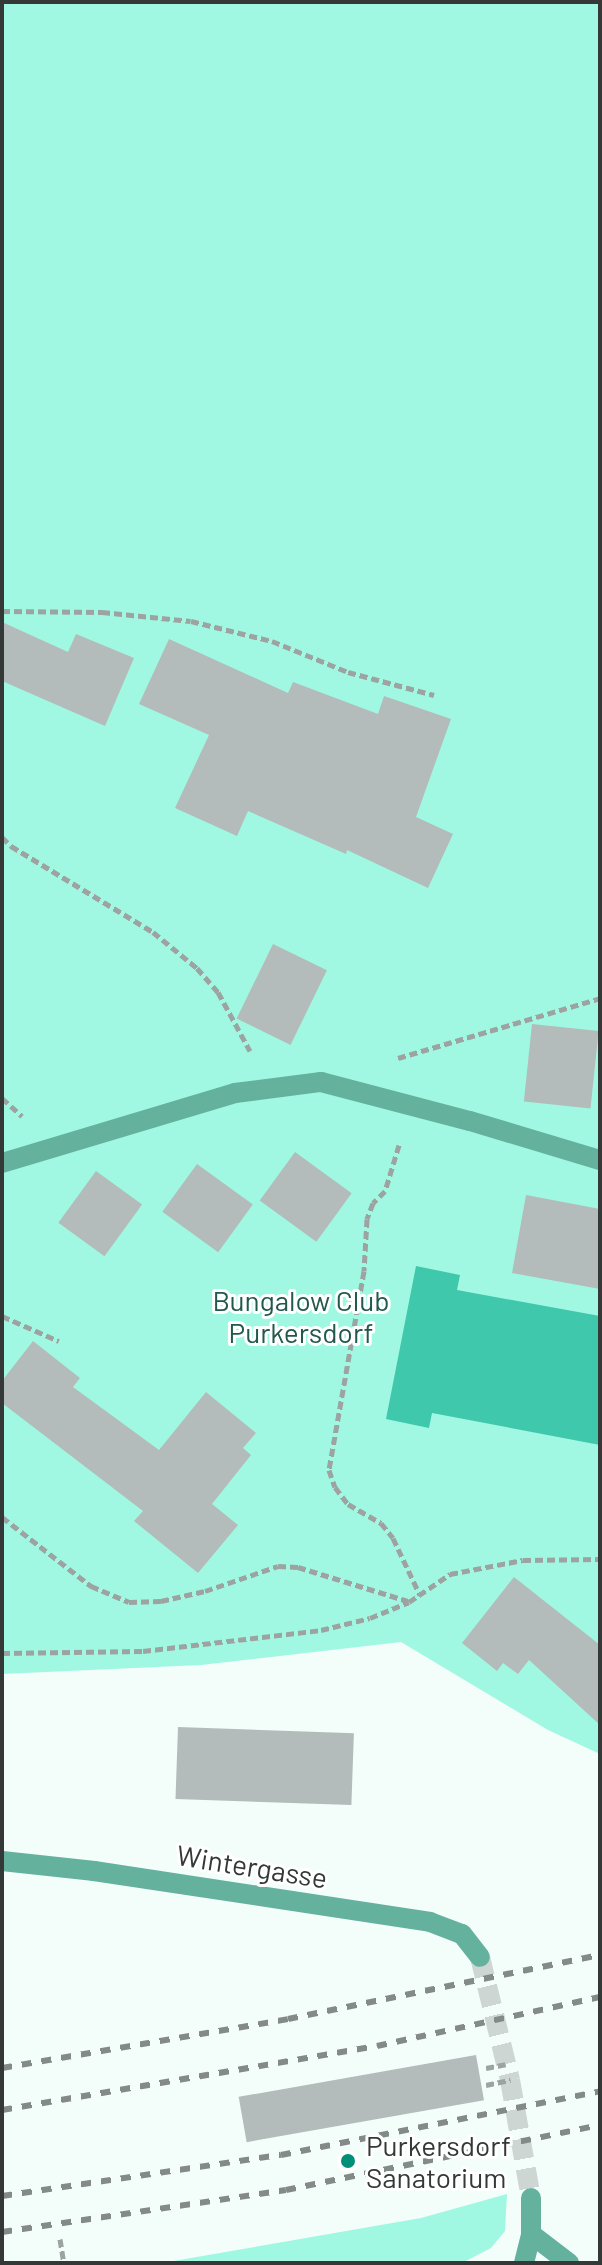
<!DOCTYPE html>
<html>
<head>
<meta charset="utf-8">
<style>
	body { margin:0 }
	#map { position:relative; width:602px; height:2265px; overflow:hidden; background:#f3fdfa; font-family:Barlow,sans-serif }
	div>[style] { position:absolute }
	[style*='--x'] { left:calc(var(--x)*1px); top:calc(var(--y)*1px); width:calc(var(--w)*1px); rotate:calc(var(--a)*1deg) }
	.green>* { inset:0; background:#a0f8e2 }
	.water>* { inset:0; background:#40c8ac }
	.building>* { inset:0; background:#b3bcba; transform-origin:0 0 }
	.street-tunnel>* { height:20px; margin-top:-10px; transform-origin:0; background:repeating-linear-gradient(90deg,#cdd6d3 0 20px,transparent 0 30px) }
	.path>* { height:5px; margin-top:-2.5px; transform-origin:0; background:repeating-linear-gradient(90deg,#9ca3a1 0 8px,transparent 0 12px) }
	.lane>* { height:20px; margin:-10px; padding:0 10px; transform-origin:10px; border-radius:10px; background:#64b19e }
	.street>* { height:20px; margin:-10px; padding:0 10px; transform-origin:10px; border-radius:10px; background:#64b19e }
	.rail>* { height:6px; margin-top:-3px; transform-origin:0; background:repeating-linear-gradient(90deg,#838a88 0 10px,transparent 0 20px) }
	.dots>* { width:22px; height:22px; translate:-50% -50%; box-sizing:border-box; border:4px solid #fff; border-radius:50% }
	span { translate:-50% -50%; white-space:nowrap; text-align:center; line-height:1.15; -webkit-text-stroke:6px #fff; paint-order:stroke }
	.park-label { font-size:28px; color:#22584d }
	.street-label { font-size:28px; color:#343837 }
	.poi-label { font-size:28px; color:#343837 }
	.left { translate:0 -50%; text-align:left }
	.frame { position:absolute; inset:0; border:4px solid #343837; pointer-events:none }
</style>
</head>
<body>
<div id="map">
	<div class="green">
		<div style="clip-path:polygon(2px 2px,600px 2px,600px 1754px,548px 1730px,401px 1642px,201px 1665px,2px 1674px)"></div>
		<div style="clip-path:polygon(507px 2194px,505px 2231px,491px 2248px,462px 2263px,162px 2263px,421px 2218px)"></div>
	</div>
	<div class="water">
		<div style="clip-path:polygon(416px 1266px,460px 1275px,457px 1290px,600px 1316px,600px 1445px,432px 1413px,429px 1428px,386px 1419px)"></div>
	</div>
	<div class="building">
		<div style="clip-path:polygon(2px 622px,68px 652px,76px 634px,134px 658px,105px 726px,2px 681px)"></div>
		<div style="clip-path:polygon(169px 639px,288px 693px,293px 682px,378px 714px,384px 696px,451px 719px,416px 817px,453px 834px,428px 888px,347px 850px,346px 854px,248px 811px,237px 836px,175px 808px,209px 735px,139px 704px)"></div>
		<div style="left:273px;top:944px;width:60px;height:83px;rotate:26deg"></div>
		<div style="left:532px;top:1024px;width:67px;height:78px;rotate:6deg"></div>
		<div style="left:295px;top:1152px;width:70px;height:60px;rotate:36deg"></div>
		<div style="left:197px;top:1164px;width:69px;height:59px;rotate:36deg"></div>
		<div style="left:96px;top:1171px;width:57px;height:64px;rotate:36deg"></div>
		<div style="clip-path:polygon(526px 1195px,600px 1209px,600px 1289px,512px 1273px)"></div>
		<div style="clip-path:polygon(33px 1341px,80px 1378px,73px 1387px,159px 1450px,206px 1392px,256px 1433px,243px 1448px,251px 1455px,212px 1504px,238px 1525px,198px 1573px,134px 1521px,143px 1511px,2px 1403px,2px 1381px)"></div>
		<div style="clip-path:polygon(514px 1577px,600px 1645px,600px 1725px,529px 1660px,518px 1674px,503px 1663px,497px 1671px,462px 1643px)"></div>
		<div style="left:178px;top:1727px;width:176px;height:72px;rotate:2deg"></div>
		<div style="left:476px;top:2055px;width:46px;height:241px;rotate:80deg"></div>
	</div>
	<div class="street-tunnel">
		<div style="--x:480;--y:1957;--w:127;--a:76.3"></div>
		<div style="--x:510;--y:2080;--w:120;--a:79.9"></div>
	</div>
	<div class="path">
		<div style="--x:2;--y:611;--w:100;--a:0.6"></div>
		<div style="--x:102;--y:612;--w:89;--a:5.8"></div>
		<div style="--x:191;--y:621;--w:83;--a:13.9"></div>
		<div style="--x:272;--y:641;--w:82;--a:22.2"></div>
		<div style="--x:348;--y:672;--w:89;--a:15"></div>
		<div style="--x:2;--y:837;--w:13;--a:45"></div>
		<div style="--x:11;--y:846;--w:166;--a:31.2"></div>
		<div style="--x:153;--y:932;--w:57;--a:39.3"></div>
		<div style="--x:197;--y:968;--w:32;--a:49"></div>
		<div style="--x:218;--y:992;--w:67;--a:61.5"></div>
		<div style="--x:398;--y:1058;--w:211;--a:-16.5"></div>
		<div style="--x:2;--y:1098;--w:27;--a:42"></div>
		<div style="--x:399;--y:1145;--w:48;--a:106.9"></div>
		<div style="--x:385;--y:1191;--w:17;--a:135"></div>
		<div style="--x:373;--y:1203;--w:17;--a:111"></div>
		<div style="--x:367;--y:1219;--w:52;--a:93.3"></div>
		<div style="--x:364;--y:1271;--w:202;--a:100"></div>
		<div style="--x:329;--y:1470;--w:18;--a:71"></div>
		<div style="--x:335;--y:1487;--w:21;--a:53"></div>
		<div style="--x:348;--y:1504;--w:38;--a:30"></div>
		<div style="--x:381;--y:1523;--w:19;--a:51"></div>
		<div style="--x:393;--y:1538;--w:63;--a:64.7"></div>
		<div style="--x:2;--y:1316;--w:62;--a:23.7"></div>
		<div style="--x:2;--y:1517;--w:113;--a:37.8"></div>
		<div style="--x:91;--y:1586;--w:41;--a:22.8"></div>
		<div style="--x:129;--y:1602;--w:32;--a:-2"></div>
		<div style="--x:161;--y:1601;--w:45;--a:-12.8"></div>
		<div style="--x:205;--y:1591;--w:77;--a:-18.9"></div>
		<div style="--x:278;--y:1566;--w:20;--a:3"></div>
		<div style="--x:298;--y:1567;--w:115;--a:17.2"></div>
		<div style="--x:2;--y:1653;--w:141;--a:-0.8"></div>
		<div style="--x:143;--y:1651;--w:179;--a:-6.7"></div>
		<div style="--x:321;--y:1630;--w:50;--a:-13.8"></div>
		<div style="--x:370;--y:1618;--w:42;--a:-22.3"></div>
		<div style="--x:409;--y:1602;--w:50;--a:-34.3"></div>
		<div style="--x:450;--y:1574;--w:74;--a:-10.9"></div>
		<div style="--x:523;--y:1560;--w:77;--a:-0.7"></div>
		<div style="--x:486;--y:2068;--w:20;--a:-11"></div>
		<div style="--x:486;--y:2085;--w:25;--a:-12"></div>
		<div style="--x:60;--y:2239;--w:24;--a:81"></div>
	</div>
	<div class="lane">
		<div style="--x:2;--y:1163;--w:243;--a:-16.7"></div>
		<div style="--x:235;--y:1093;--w:87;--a:-7.3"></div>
		<div style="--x:321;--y:1082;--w:154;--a:14.7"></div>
		<div style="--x:470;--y:1121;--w:136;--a:16.7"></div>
		<div style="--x:531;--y:2234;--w:48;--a:37.3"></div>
	</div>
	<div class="street">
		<div style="--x:2;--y:1861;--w:93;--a:6.2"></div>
		<div style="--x:94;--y:1871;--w:340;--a:8.6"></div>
		<div style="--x:430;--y:1922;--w:34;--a:21"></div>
		<div style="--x:462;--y:1934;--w:29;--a:52"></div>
		<div style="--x:524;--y:2263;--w:30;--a:-76"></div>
		<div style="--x:531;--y:2234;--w:36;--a:-90"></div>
	</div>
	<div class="rail">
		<div style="--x:2;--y:2068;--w:290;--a:-9.7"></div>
		<div style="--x:288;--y:2019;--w:318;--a:-11.6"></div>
		<div style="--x:2;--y:2110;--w:380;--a:-9.7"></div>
		<div style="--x:377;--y:2046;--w:228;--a:-12.4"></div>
		<div style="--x:2;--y:2196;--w:282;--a:-8.4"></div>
		<div style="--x:281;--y:2155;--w:325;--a:-11.3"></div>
		<div style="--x:2;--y:2232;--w:287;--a:-8.4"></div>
		<div style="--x:286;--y:2190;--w:321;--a:-11.7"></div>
	</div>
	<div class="dots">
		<div style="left:348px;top:2161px;background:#008f79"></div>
	</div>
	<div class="park-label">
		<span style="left:301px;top:1316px">Bungalow Club<br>Purkersdorf</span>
	</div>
	<div class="street-label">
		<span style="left:252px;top:1866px;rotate:9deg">Wintergasse</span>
	</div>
	<div class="poi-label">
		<span class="left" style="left:366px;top:2161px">Purkersdorf<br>Sanatorium</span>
	</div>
	<div class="frame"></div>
</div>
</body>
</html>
